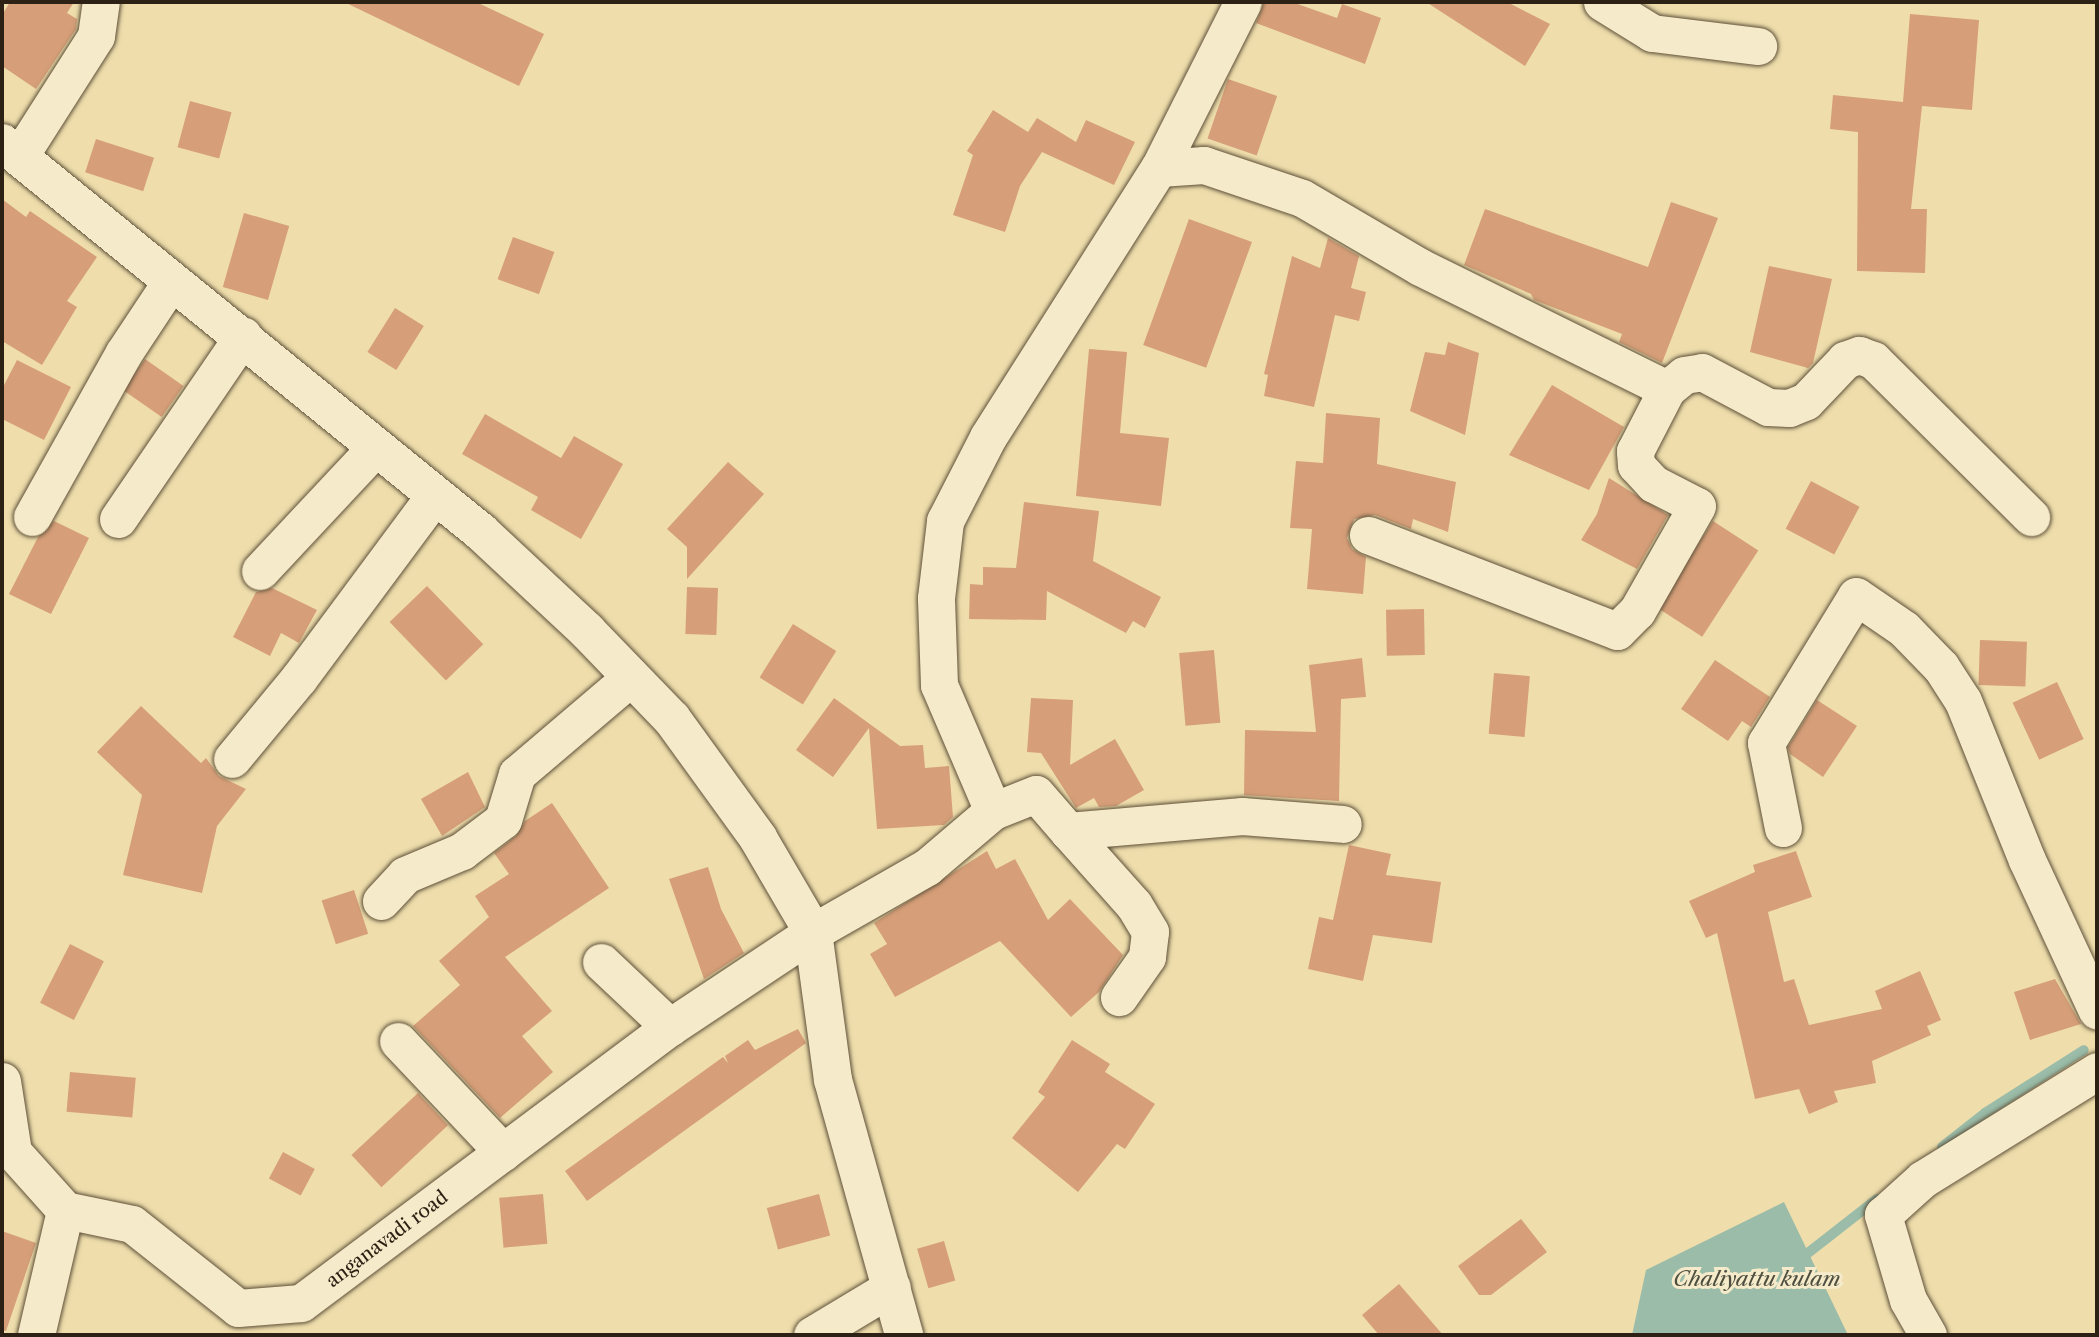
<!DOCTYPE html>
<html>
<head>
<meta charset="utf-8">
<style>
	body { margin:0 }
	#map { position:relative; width:2099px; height:1337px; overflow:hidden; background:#efdeac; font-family:"Libre Caslon Text",serif }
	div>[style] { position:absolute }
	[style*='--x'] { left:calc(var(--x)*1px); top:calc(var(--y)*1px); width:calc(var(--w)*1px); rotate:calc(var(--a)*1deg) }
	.water>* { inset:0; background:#9abca8 }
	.stream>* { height:10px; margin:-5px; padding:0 5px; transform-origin:5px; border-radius:5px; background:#9abca8 }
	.building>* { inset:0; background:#d69f79; transform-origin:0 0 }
	.roads { filter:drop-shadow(0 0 2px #5e503a) drop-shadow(0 0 2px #5e503a) }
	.minor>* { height:37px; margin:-18.5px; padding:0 18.5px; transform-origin:18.5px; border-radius:18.5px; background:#f5eac9 }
	.secondary>* { height:38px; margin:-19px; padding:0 19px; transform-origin:19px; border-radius:19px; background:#f5eac9 }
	span { translate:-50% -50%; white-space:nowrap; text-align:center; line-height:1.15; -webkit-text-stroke:6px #f5eac9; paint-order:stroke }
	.street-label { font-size:19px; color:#2d2014 }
	.water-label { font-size:21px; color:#4e4f40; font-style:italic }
	.frame { position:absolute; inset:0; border:4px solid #2d2014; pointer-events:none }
</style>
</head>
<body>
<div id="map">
	<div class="water">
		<div style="clip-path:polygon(1784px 1202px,1848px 1335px,1632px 1335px,1646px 1270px)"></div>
	</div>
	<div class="stream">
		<div style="--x:1942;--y:1147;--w:55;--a:-38.3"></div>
		<div style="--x:1985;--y:1113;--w:117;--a:-32.5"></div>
		<div style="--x:1799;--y:1260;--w:99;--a:-38"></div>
	</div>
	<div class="building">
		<div style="clip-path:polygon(10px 2px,74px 2px,67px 13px,77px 19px,76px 29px,36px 89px,2px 66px,2px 15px)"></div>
		<div style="clip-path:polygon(344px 2px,476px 2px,544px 34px,519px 86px)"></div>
		<div style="clip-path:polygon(1264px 2px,1292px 2px,1337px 18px,1342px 4px,1381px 18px,1365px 64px,1256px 23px)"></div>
		<div style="clip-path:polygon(1426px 2px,1507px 2px,1550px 24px,1525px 66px)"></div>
		<div style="clip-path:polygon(1910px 14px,1979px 20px,1972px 110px,1922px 106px,1911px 209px,1927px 209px,1925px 273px,1857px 271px,1858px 132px,1830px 129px,1833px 95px,1903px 102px)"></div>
		<div style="left:1228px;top:79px;width:52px;height:63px;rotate:19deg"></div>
		<div style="left:190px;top:101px;width:43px;height:48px;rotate:15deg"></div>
		<div style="clip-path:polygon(993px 110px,1028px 132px,1037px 118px,1076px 142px,1086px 120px,1135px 142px,1114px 185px,1042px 152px,1020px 186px,1005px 232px,953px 215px,973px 155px,967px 151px)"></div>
		<div style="left:96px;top:139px;width:61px;height:35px;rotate:18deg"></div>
		<div style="clip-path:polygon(2px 199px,26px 217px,30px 211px,97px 257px,67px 301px,77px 307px,42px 365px,2px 341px)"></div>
		<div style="clip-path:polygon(1671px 202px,1718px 218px,1662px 363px,1619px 342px,1622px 334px,1534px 300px,1531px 294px,1464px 265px,1485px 209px,1648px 267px)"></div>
		<div style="left:244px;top:213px;width:47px;height:77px;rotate:16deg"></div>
		<div style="left:1189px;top:219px;width:67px;height:134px;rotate:20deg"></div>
		<div style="left:513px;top:237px;width:44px;height:45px;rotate:20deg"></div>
		<div style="clip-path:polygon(1328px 238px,1359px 256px,1351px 288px,1366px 292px,1359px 321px,1335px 315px,1314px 407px,1264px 396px,1268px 375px,1264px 374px,1292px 256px,1320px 268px)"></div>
		<div style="clip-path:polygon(1769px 266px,1832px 279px,1813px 363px,1808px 368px,1750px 352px)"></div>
		<div style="left:395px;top:308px;width:34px;height:52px;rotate:32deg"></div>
		<div style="clip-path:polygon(1448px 342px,1479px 353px,1465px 435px,1410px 411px,1425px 352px,1445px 355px)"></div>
		<div style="clip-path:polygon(1089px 349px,1127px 352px,1120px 433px,1169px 438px,1161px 506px,1076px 496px)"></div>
		<div style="left:145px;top:359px;width:47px;height:38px;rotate:35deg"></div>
		<div style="clip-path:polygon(17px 360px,71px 387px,44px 440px,2px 419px,2px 389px)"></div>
		<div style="clip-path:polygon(1552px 385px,1624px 427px,1589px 490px,1509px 455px)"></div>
		<div style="clip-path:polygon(1326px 413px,1380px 418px,1377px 464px,1456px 482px,1448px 532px,1413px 519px,1411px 529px,1375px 515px,1354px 519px,1347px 538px,1352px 549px,1366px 557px,1363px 594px,1307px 589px,1312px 529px,1290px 528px,1296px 461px,1323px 463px)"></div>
		<div style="clip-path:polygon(485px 414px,561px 458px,574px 436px,623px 464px,581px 539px,531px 510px,538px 497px,462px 454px)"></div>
		<div style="clip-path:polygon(728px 462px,764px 494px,687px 579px,687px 547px,667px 529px)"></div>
		<div style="clip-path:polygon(1609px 478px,1668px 515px,1637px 569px,1581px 540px,1597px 514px)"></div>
		<div style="left:1811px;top:481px;width:55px;height:54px;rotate:28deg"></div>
		<div style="clip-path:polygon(1024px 502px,1099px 511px,1093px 561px,1161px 597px,1145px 628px,1133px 621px,1126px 633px,1047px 591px,1046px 620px,969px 619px,970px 584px,983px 585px,983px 567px,1016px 568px)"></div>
		<div style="clip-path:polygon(54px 521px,89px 538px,51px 614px,9px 594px,38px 537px)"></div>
		<div style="left:1713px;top:521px;width:54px;height:103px;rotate:33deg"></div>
		<div style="left:427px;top:586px;width:81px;height:52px;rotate:46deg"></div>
		<div style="left:687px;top:587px;width:31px;height:47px;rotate:2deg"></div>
		<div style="clip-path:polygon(272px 588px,317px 610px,299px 643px,281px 633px,270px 656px,233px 637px,256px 592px)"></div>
		<div style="left:1424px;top:609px;width:46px;height:38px;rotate:89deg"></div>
		<div style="left:793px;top:624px;width:51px;height:63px;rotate:32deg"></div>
		<div style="left:1980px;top:640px;width:47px;height:45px;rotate:2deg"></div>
		<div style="left:1214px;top:650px;width:73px;height:35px;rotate:85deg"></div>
		<div style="clip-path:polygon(1362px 658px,1366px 697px,1341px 699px,1339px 801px,1244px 795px,1245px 730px,1316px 732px,1309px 665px)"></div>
		<div style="clip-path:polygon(1715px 660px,1770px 697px,1751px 727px,1742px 721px,1728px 741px,1681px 709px)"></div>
		<div style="left:1494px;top:673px;width:36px;height:61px;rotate:5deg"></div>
		<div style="left:2057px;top:682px;width:63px;height:49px;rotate:65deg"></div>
		<div style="clip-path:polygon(834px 698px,900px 746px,923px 745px,925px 768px,949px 766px,953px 817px,944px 825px,877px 829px,869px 728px,833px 777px,796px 750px)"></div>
		<div style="clip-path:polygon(1031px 698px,1073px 700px,1070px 765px,1115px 739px,1144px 790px,1116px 806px,1099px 807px,1094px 798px,1076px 808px,1041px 753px,1027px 752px)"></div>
		<div style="clip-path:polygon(1817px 700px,1857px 726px,1823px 777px,1790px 754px,1788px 747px)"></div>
		<div style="clip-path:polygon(141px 706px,201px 763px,206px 758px,219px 776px,246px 789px,217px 826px,202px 893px,123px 875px,142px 795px,97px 752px)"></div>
		<div style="clip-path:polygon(468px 772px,485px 807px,442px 836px,421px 799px)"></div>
		<div style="clip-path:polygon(552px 803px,609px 888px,505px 957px,552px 1011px,522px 1036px,553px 1072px,500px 1118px,413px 1026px,460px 985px,439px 961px,489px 917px,475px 896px,509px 874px,494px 853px,516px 836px,525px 821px)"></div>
		<div style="clip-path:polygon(1349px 845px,1391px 854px,1386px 875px,1441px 882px,1432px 943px,1373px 935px,1363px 981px,1308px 969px,1319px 917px,1333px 920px)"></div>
		<div style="clip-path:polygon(987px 851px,996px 869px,1015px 859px,1048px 920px,1070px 899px,1123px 955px,1099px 992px,1071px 1017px,1000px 941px,895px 997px,870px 954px,887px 944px,874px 923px)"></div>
		<div style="clip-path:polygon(1796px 851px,1812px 897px,1768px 912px,1784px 982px,1794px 979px,1809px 1025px,1882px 1009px,1875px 991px,1920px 971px,1941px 1020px,1927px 1026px,1931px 1035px,1872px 1061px,1876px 1083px,1834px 1091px,1838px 1102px,1809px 1114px,1799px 1089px,1755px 1099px,1717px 933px,1706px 938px,1689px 901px,1755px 872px,1753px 865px)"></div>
		<div style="clip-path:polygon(708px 867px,721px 909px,744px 953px,704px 979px,669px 879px)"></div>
		<div style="left:354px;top:890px;width:46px;height:34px;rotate:72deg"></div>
		<div style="left:70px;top:944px;width:38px;height:66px;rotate:27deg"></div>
		<div style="clip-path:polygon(2055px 979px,2081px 1024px,2030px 1040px,2014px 992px)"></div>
		<div style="clip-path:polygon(798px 1029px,806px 1043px,587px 1201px,565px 1171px,723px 1057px,728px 1063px,725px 1056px,748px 1040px,755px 1050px)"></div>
		<div style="clip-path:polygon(1072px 1040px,1110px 1064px,1105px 1072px,1155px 1104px,1125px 1149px,1117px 1144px,1078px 1192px,1012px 1138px,1045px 1097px,1038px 1092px)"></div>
		<div style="left:70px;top:1072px;width:66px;height:40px;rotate:5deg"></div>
		<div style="left:418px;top:1093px;width:44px;height:91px;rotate:47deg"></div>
		<div style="left:283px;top:1152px;width:36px;height:30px;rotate:28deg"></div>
		<div style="left:543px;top:1194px;width:50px;height:44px;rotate:85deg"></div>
		<div style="left:819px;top:1194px;width:43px;height:54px;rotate:75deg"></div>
		<div style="clip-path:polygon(1521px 1219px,1547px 1252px,1491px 1295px,1479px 1295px,1458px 1266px)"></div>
		<div style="clip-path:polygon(2px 1231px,36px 1243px,6px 1331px,2px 1330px)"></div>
		<div style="left:944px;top:1241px;width:41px;height:28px;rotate:74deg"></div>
		<div style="clip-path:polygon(1399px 1284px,1443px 1335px,1379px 1335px,1362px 1315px)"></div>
	</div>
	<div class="roads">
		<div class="minor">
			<div style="--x:1602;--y:2;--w:59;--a:31.8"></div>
			<div style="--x:1652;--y:33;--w:107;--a:7"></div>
			<div style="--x:19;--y:157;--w:143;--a:-57.5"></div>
			<div style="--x:96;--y:36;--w:34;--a:-82"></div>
			<div style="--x:1159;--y:168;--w:186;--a:-63.2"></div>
			<div style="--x:1667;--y:389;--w:22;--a:-39"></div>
			<div style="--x:1684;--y:375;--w:18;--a:-9"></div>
			<div style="--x:1702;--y:372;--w:75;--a:27.9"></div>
			<div style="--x:1768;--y:407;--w:21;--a:3"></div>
			<div style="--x:1789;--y:408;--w:18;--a:-22"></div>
			<div style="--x:1806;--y:401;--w:57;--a:-46.4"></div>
			<div style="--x:1845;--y:360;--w:15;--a:-20"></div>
			<div style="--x:1859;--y:355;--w:15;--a:20"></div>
			<div style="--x:1873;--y:360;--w:223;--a:44.8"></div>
			<div style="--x:32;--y:517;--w:187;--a:-60.8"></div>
			<div style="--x:123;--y:354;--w:85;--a:-56.5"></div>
			<div style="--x:118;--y:519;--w:222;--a:-55.7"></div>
			<div style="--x:260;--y:571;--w:170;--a:-46.9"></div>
			<div style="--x:232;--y:759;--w:105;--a:-50.4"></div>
			<div style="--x:299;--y:678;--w:228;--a:-53.4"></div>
			<div style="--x:993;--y:811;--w:46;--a:-21.6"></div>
			<div style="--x:1036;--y:794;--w:49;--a:49.1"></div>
			<div style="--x:1068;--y:831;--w:175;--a:-4.9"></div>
			<div style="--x:1242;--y:816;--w:101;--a:4.5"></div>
			<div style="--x:1783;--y:828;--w:87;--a:-101.3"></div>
			<div style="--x:1766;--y:743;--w:172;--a:-58.5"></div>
			<div style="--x:1856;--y:596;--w:58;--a:34.5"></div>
			<div style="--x:1904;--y:629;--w:53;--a:45.8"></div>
			<div style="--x:1941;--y:667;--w:40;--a:57.1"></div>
			<div style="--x:1963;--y:701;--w:171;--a:68.1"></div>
			<div style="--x:2027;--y:860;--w:166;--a:65.1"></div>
			<div style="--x:1068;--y:831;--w:99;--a:48.3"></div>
			<div style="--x:1134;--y:905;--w:31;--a:59"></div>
			<div style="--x:1150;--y:932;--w:25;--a:97"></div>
			<div style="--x:1147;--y:957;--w:49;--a:125"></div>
			<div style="--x:381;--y:901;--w:35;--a:-47"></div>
			<div style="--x:405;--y:875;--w:62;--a:-22.8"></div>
			<div style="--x:462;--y:851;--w:51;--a:-37.1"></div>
			<div style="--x:503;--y:820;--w:48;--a:-73.1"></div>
			<div style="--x:517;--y:774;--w:150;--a:-40.4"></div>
			<div style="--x:601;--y:962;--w:95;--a:43.3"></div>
			<div style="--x:398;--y:1041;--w:153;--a:46.6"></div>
			<div style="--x:2;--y:1081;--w:72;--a:81.2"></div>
			<div style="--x:13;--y:1152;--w:78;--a:48.1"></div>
			<div style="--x:65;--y:1210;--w:68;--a:11.8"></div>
			<div style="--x:132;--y:1224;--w:135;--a:38.4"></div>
			<div style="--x:238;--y:1308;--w:63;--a:-4.5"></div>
			<div style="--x:301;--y:1303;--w:461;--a:-36.8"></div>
			<div style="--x:670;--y:1027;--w:172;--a:-33.6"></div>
			<div style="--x:813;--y:932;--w:131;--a:-29.7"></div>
			<div style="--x:927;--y:867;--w:87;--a:-40.3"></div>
			<div style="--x:993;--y:811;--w:137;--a:-113.2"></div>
			<div style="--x:939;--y:685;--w:87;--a:-92"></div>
			<div style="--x:936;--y:598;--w:78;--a:-83.3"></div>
			<div style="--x:945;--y:521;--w:94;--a:-62.9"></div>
			<div style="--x:988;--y:437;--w:319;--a:-57.6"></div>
			<div style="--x:1159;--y:168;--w:45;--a:-3.8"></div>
			<div style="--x:1204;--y:165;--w:103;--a:18.6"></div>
			<div style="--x:1302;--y:198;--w:137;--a:30.3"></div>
			<div style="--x:1420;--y:267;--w:275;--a:26.3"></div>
			<div style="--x:1667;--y:389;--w:70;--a:117.3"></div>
			<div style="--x:1635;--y:451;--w:14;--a:86"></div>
			<div style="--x:1636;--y:465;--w:26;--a:47"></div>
			<div style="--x:1654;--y:484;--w:48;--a:27.1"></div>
			<div style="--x:1697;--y:506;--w:121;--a:119.7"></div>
			<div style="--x:1637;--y:611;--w:28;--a:135"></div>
			<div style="--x:1617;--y:631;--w:267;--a:-158.9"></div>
			<div style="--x:36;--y:1335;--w:128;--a:-76.9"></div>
			<div style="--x:812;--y:1335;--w:93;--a:-31"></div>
			<div style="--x:1928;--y:1335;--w:40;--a:-119.7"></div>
			<div style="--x:1908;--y:1300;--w:89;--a:-106.4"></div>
			<div style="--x:1883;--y:1215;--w:54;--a:-42"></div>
			<div style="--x:1923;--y:1179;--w:205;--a:-31.8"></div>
		</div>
		<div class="secondary">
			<div style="--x:2;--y:143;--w:617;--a:39.08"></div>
			<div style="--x:481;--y:532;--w:145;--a:43"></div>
			<div style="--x:587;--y:631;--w:122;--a:46"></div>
			<div style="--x:672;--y:719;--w:147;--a:54.1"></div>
			<div style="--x:758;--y:838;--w:109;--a:59.7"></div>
			<div style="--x:813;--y:932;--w:149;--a:82.3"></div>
			<div style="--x:833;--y:1080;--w:265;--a:74.4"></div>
		</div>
	</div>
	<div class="street-label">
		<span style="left:387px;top:1239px;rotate:-37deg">anganavadi road</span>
	</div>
	<div class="water-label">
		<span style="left:1757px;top:1279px">Chaliyattu kulam</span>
	</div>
	<div class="frame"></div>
</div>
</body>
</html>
